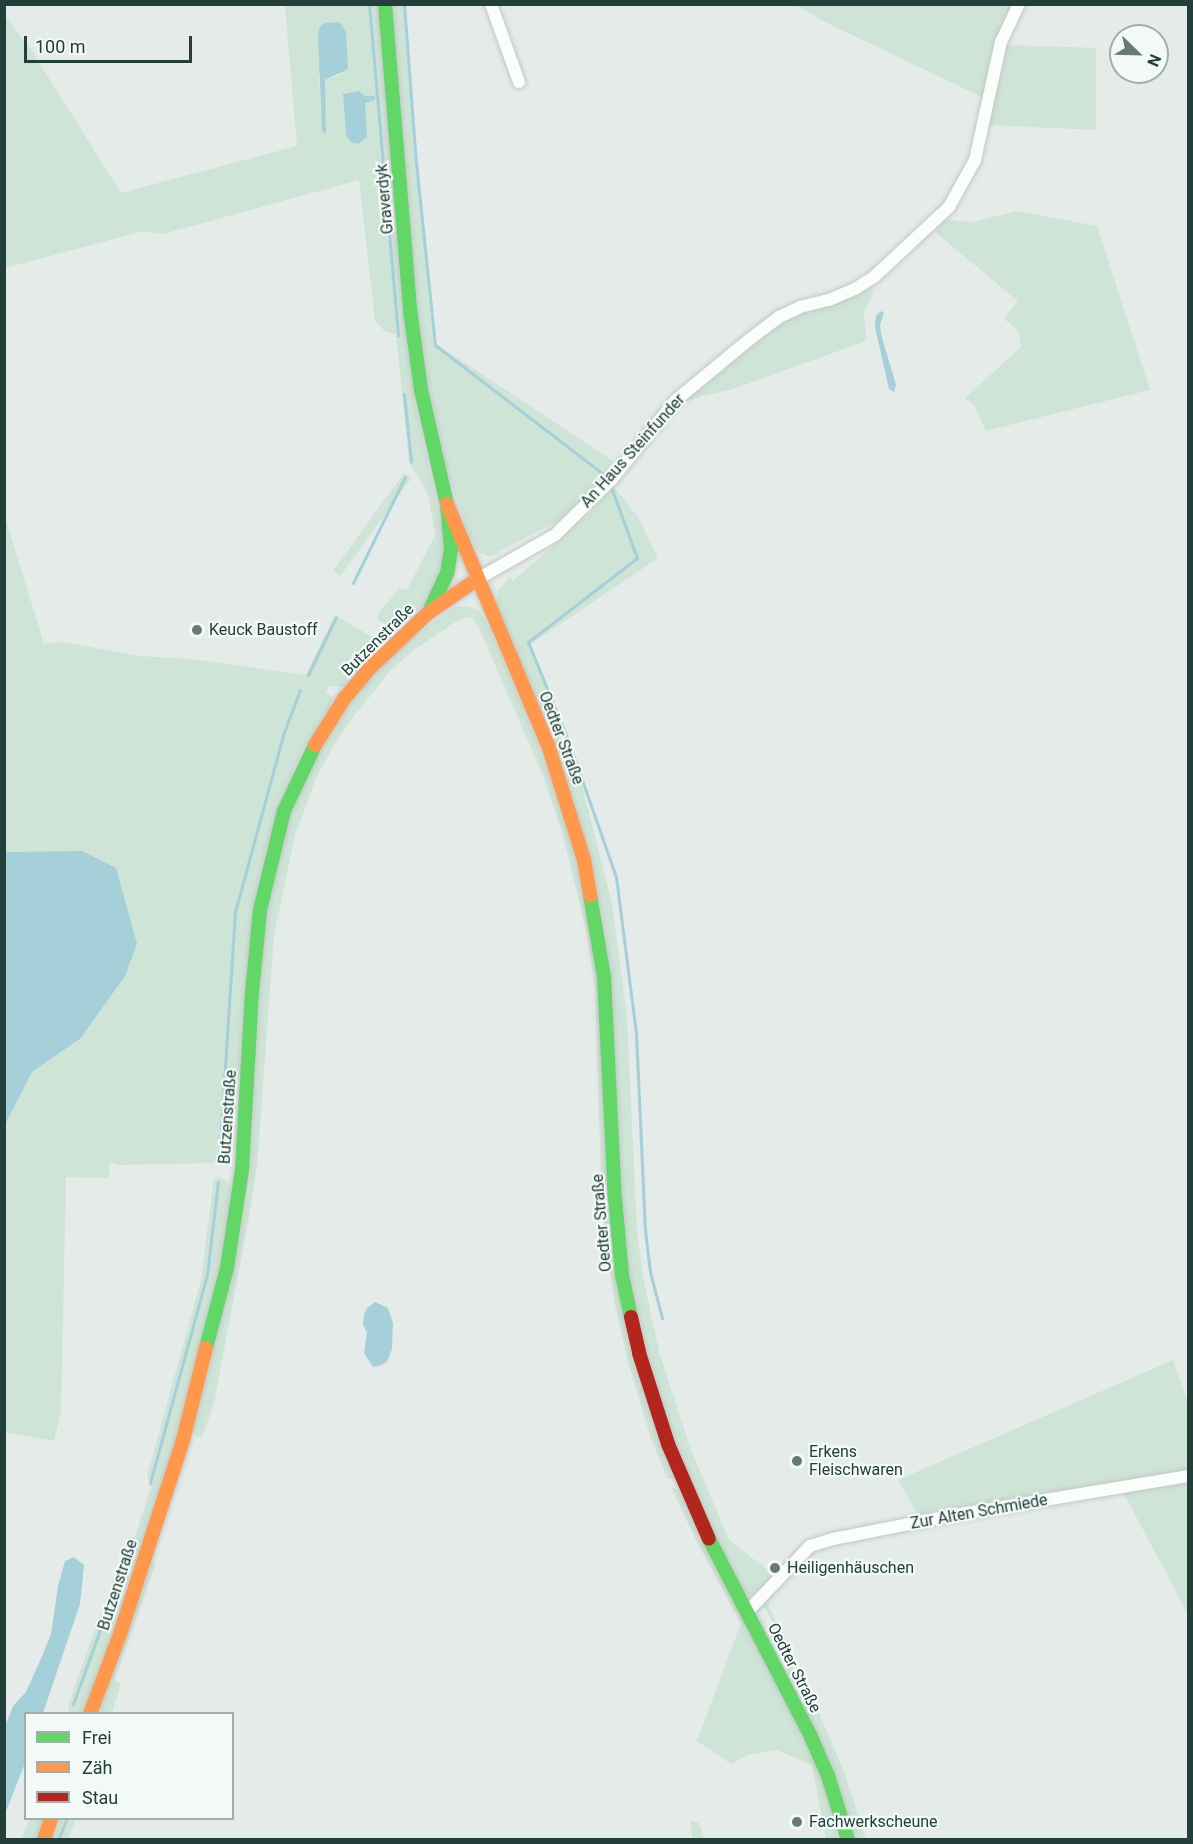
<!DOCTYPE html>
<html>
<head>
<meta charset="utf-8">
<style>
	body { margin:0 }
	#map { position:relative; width:1193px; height:1844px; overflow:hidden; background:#e5ebe8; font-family:Roboto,sans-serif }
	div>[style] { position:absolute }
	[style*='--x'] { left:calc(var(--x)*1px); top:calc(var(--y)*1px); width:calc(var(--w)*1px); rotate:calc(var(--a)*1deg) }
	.green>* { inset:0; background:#cee4d6; transform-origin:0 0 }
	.water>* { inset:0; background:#a5cfd9 }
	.stream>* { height:3px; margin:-1.5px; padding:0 1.5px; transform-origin:1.5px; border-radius:1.5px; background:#a5cfd9 }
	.roads { filter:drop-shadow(0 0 2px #c2c8c5) drop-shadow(0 0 2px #c2c8c5) }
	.street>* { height:12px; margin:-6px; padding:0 6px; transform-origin:6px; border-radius:6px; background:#fbfcfc }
	.fast>* { height:14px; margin:-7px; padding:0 7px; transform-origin:7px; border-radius:7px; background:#63d668 }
	.slow>* { height:14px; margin:-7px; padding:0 7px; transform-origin:7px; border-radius:7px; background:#ff974d }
	.jam>* { height:14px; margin:-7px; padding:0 7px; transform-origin:7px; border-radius:7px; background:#b3261e }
	.dots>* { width:16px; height:16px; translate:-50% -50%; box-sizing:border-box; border:3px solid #f3f9f7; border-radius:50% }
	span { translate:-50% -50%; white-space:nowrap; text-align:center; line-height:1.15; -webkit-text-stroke:4.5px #f3f9f7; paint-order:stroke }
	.street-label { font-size:16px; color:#223f39 }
	.poi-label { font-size:16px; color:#223f39 }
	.left { translate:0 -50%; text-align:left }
	.frame { position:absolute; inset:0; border:6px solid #223f39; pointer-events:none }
	.legend { position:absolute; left:24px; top:1712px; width:210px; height:108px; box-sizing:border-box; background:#f3f9f7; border:2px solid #9fafab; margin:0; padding:8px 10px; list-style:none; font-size:18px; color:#223f39 }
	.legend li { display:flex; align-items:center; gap:12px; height:30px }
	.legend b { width:30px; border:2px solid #9fafab }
	.north { position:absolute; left:1109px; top:24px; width:60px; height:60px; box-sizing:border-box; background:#f3f9f7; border:2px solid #9fafab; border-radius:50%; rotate:113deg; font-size:16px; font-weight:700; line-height:24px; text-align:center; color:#223f39 }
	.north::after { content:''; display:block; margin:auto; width:21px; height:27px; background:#667b76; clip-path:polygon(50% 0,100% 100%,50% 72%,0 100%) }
	.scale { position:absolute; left:24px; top:36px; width:168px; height:27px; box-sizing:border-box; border:3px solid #223f39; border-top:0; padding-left:8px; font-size:18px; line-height:21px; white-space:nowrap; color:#223f39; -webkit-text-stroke:4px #f3f9f7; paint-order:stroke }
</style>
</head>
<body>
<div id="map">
	<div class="green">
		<div style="clip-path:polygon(evenodd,285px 5px,378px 5px,407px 342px,415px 404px,447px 553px,425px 604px,400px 625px,385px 625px,378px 619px,379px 612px,400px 588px,407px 590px,435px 535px,428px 494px,409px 462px,396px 334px,385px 332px,375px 320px,359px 180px,163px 234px,144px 231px,5px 268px,4px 14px,32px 51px,121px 193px,297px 146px,285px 5px,345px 73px,325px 80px,326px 134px,322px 131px,319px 76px,345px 73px,285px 5px,365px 96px,366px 101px,358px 144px,350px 142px,365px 96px)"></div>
		<div style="clip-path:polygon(389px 5px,403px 5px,433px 342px,618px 464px,595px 489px,558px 521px,499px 551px,500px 554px,487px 556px,477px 551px,469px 536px,445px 464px,432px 410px,421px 341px)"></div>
		<div style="clip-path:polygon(795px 5px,1014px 5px,984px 98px,829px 24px)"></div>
		<div style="clip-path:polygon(1006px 45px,1096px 48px,1096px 130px,988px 125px)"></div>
		<div style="clip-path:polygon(1017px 211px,1097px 226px,1150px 390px,986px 431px,974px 405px,965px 398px,1021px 347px,1018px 330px,1004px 319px,1018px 301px,935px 232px,945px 220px,973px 222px)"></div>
		<div style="clip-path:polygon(867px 287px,874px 291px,864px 312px,866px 341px,730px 390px,702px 396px,683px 403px,777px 326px,794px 316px,823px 307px)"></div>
		<div style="left:404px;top:473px;width:9px;height:121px;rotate:36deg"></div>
		<div style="clip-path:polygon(613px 486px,638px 517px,658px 558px,528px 646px,565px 732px,581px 781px,612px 903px,627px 1017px,637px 1232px,644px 1282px,660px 1355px,691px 1450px,729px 1540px,768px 1570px,773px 1579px,758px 1596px,744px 1595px,694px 1495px,652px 1378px,626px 1254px,609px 959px,602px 913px,595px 881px,496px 602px,498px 591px,510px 577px,513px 581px,590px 513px)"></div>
		<div style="clip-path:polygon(4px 513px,44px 644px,63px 642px,139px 656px,192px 659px,305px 675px,335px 615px,372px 637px,375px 651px,344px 687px,330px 686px,326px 692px,333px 698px,329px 708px,301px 752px,278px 807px,260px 872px,251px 935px,236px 1149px,214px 1163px,118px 1165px,110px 1162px,109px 1178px,66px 1177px,61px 1411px,54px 1441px,5px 1432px,5px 1125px,32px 1072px,81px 1039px,82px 851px,5px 852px)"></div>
		<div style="clip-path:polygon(468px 606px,479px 611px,489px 627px,535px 737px,565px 820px,587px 903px,599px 979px,609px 1215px,675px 1480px,667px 1478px,650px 1436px,628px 1362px,614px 1300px,602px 1208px,595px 987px,586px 928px,562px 832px,542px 773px,478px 626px,472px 618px,468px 617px,455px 622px,414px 650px,391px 670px,358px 711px,339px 737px,317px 776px,295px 835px,274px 935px,257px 1167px,250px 1211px,214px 1403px,202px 1438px,196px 1436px,193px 1431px,233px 1274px,250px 1186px,263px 939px,273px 877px,287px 823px,308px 769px,348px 707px,375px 672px,405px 643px,455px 607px)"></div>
		<div style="clip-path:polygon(214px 1177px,223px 1178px,233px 1189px,221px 1277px,181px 1433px,86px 1713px,69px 1713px,68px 1705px,128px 1537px,135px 1537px,151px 1487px,147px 1476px,201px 1280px)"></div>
		<div style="clip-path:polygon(1173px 1360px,1188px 1403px,1188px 1472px,932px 1511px,919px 1516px,898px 1480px)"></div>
		<div style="clip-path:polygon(1188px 1481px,1188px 1614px,1123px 1492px)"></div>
		<div style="clip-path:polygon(671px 1487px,679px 1490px,781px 1688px,831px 1803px,837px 1839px,826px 1839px,812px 1765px,777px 1750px,747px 1755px,731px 1764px,697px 1741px,741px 1623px,695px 1538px)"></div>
		<div style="clip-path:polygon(151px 1563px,156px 1563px,114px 1680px,121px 1683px,112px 1713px,99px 1714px)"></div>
		<div style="clip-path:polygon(777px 1588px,768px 1606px,788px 1642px,843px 1769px,866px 1839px,855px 1839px,776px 1642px,781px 1637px,765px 1608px,758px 1612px)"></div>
		<div style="clip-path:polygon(29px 1819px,46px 1819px,38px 1839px,21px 1840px)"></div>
		<div style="clip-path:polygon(61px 1819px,76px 1819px,68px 1839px,53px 1840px)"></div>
		<div style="clip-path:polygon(690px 1820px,699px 1823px,705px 1839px,693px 1839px)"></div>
	</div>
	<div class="water">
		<div style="clip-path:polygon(340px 22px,346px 32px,348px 69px,325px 80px,326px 134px,322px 131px,318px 36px,320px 26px,325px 23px)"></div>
		<div style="clip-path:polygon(359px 91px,365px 96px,375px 96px,375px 100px,365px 103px,367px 137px,358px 144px,350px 142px,346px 134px,343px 94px)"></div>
		<div style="clip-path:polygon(881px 311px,884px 313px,880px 325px,881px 334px,896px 385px,894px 392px,889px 389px,875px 327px,876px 316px)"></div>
		<div style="clip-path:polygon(82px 851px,116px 868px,137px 944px,125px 976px,80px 1039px,32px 1072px,5px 1125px,5px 852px)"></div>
		<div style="clip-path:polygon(375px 1302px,388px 1308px,393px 1323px,392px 1349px,387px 1362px,379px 1366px,373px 1367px,364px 1353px,367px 1332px,363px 1325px,364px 1314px,367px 1308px)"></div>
		<div style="clip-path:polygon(74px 1557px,84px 1565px,80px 1604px,43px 1713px,26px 1714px,25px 1763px,5px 1814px,5px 1727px,13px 1706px,26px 1692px,43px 1654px,51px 1634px,58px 1586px,65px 1561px)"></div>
	</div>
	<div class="stream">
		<div style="--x:369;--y:4;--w:333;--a:85"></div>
		<div style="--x:404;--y:4;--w:158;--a:85.7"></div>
		<div style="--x:416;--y:162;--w:184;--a:84.1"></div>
		<div style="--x:435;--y:345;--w:215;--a:37.5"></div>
		<div style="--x:404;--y:394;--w:68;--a:84.1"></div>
		<div style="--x:611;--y:487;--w:76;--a:69.9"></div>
		<div style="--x:637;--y:558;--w:138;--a:142.4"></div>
		<div style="--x:528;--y:642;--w:106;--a:67.8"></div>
		<div style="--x:568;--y:740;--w:145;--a:70.7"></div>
		<div style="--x:616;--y:877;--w:157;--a:82.7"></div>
		<div style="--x:636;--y:1033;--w:197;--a:87.4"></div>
		<div style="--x:645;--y:1230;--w:42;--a:83.2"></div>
		<div style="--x:650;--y:1272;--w:48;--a:75.4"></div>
		<div style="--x:353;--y:583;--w:118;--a:-63.9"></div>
		<div style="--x:308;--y:675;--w:64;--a:-64.2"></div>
		<div style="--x:219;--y:1159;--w:248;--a:-86.3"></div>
		<div style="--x:235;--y:912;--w:183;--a:-74.8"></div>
		<div style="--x:283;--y:735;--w:48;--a:-69.3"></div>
		<div style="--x:150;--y:1483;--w:216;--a:-74.7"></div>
		<div style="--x:207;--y:1275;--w:94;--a:-83.3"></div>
		<div style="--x:73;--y:1704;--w:176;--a:-70"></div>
		<div style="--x:58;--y:1840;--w:24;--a:-68"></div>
	</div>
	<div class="roads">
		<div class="street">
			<div style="--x:491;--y:4;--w:83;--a:70.3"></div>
			<div style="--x:476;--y:580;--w:91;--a:-29.7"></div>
			<div style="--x:555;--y:535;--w:80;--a:-44.5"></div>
			<div style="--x:612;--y:479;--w:102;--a:-51"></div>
			<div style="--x:676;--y:400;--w:96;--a:-39.5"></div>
			<div style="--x:750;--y:339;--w:36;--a:-37"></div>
			<div style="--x:779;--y:317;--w:23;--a:-25"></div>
			<div style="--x:800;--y:307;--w:30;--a:-14"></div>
			<div style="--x:829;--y:300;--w:28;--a:-23"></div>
			<div style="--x:855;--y:289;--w:24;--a:-33"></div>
			<div style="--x:875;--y:276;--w:101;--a:-43"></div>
			<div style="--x:949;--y:207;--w:54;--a:-61"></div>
			<div style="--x:975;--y:160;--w:121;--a:-77.6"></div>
			<div style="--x:1001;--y:42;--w:42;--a:-64.7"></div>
			<div style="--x:747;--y:1612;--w:91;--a:-46.3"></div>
			<div style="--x:810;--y:1546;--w:24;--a:-17"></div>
			<div style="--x:833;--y:1539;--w:118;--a:-11.2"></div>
			<div style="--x:949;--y:1516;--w:242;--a:-9.5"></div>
		</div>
		<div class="fast">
			<div style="--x:385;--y:4;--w:314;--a:85.3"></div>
			<div style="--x:411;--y:317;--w:74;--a:82.2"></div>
			<div style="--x:421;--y:390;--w:117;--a:77.2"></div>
			<div style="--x:447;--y:504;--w:45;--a:84.9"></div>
			<div style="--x:451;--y:549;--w:24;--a:99"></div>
			<div style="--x:447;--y:573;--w:41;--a:114.7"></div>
			<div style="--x:590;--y:895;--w:83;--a:80.3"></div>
			<div style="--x:604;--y:977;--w:221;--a:87.2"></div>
			<div style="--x:615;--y:1198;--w:77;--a:84.8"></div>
			<div style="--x:622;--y:1275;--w:43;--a:77.9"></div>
			<div style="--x:206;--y:1348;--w:83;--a:-75.3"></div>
			<div style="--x:227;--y:1268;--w:99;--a:-81.3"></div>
			<div style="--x:242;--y:1170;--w:177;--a:-86.8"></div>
			<div style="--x:252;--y:993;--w:83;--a:-84.5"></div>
			<div style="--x:260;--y:910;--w:102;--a:-76.4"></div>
			<div style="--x:284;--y:811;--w:73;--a:-64.8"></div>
			<div style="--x:709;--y:1539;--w:223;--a:62.7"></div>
			<div style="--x:811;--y:1737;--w:43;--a:66.4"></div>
			<div style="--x:828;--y:1776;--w:67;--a:72.6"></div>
		</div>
		<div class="slow">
			<div style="--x:447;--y:504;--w:261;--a:67.3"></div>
			<div style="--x:548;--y:745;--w:121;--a:72.6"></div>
			<div style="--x:584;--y:860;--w:36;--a:80"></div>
			<div style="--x:315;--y:745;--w:54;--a:-57.8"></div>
			<div style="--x:344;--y:699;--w:39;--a:-50"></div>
			<div style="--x:369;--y:669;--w:81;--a:-43.5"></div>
			<div style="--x:428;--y:613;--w:58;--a:-34.5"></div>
			<div style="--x:90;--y:1714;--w:85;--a:-69.4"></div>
			<div style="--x:120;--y:1634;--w:204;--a:-72"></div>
			<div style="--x:183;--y:1440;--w:95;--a:-76"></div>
			<div style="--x:44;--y:1840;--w:23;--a:-72"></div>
		</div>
		<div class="jam">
			<div style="--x:631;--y:1317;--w:37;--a:77"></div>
			<div style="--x:639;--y:1353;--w:96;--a:72.3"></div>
			<div style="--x:668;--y:1444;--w:103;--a:66.7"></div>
		</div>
	</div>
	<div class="dots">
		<div style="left:197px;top:630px;background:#667b76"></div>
		<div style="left:797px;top:1461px;background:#667b76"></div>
		<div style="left:775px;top:1568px;background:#667b76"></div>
		<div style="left:797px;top:1822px;background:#667b76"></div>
	</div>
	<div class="street-label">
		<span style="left:385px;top:199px;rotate:-95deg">Graverdyk</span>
		<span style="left:633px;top:451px;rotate:-48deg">An Haus Steinfunder</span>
		<span style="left:378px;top:640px;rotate:-45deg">Butzenstraße</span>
		<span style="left:561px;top:738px;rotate:69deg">Oedter Straße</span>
		<span style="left:228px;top:1117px;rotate:-86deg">Butzenstraße</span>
		<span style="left:602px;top:1223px;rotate:-95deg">Oedter Straße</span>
		<span style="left:979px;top:1512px;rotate:-10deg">Zur Alten Schmiede</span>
		<span style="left:118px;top:1585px;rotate:-72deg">Butzenstraße</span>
		<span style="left:794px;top:1668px;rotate:63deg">Oedter Straße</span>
	</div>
	<div class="poi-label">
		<span class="left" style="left:209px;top:630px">Keuck Baustoff</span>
		<span class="left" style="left:809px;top:1461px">Erkens<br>Fleischwaren</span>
		<span class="left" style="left:787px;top:1568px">Heiligenhäuschen</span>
		<span class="left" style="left:809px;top:1822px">Fachwerkscheune</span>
	</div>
	<div class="frame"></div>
	<ul class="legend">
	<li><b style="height:8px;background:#63d668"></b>Frei</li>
	<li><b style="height:8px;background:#ff974d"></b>Zäh</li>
	<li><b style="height:8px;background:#b3261e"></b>Stau</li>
	</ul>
	<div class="north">N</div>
	<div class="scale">100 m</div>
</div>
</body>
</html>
